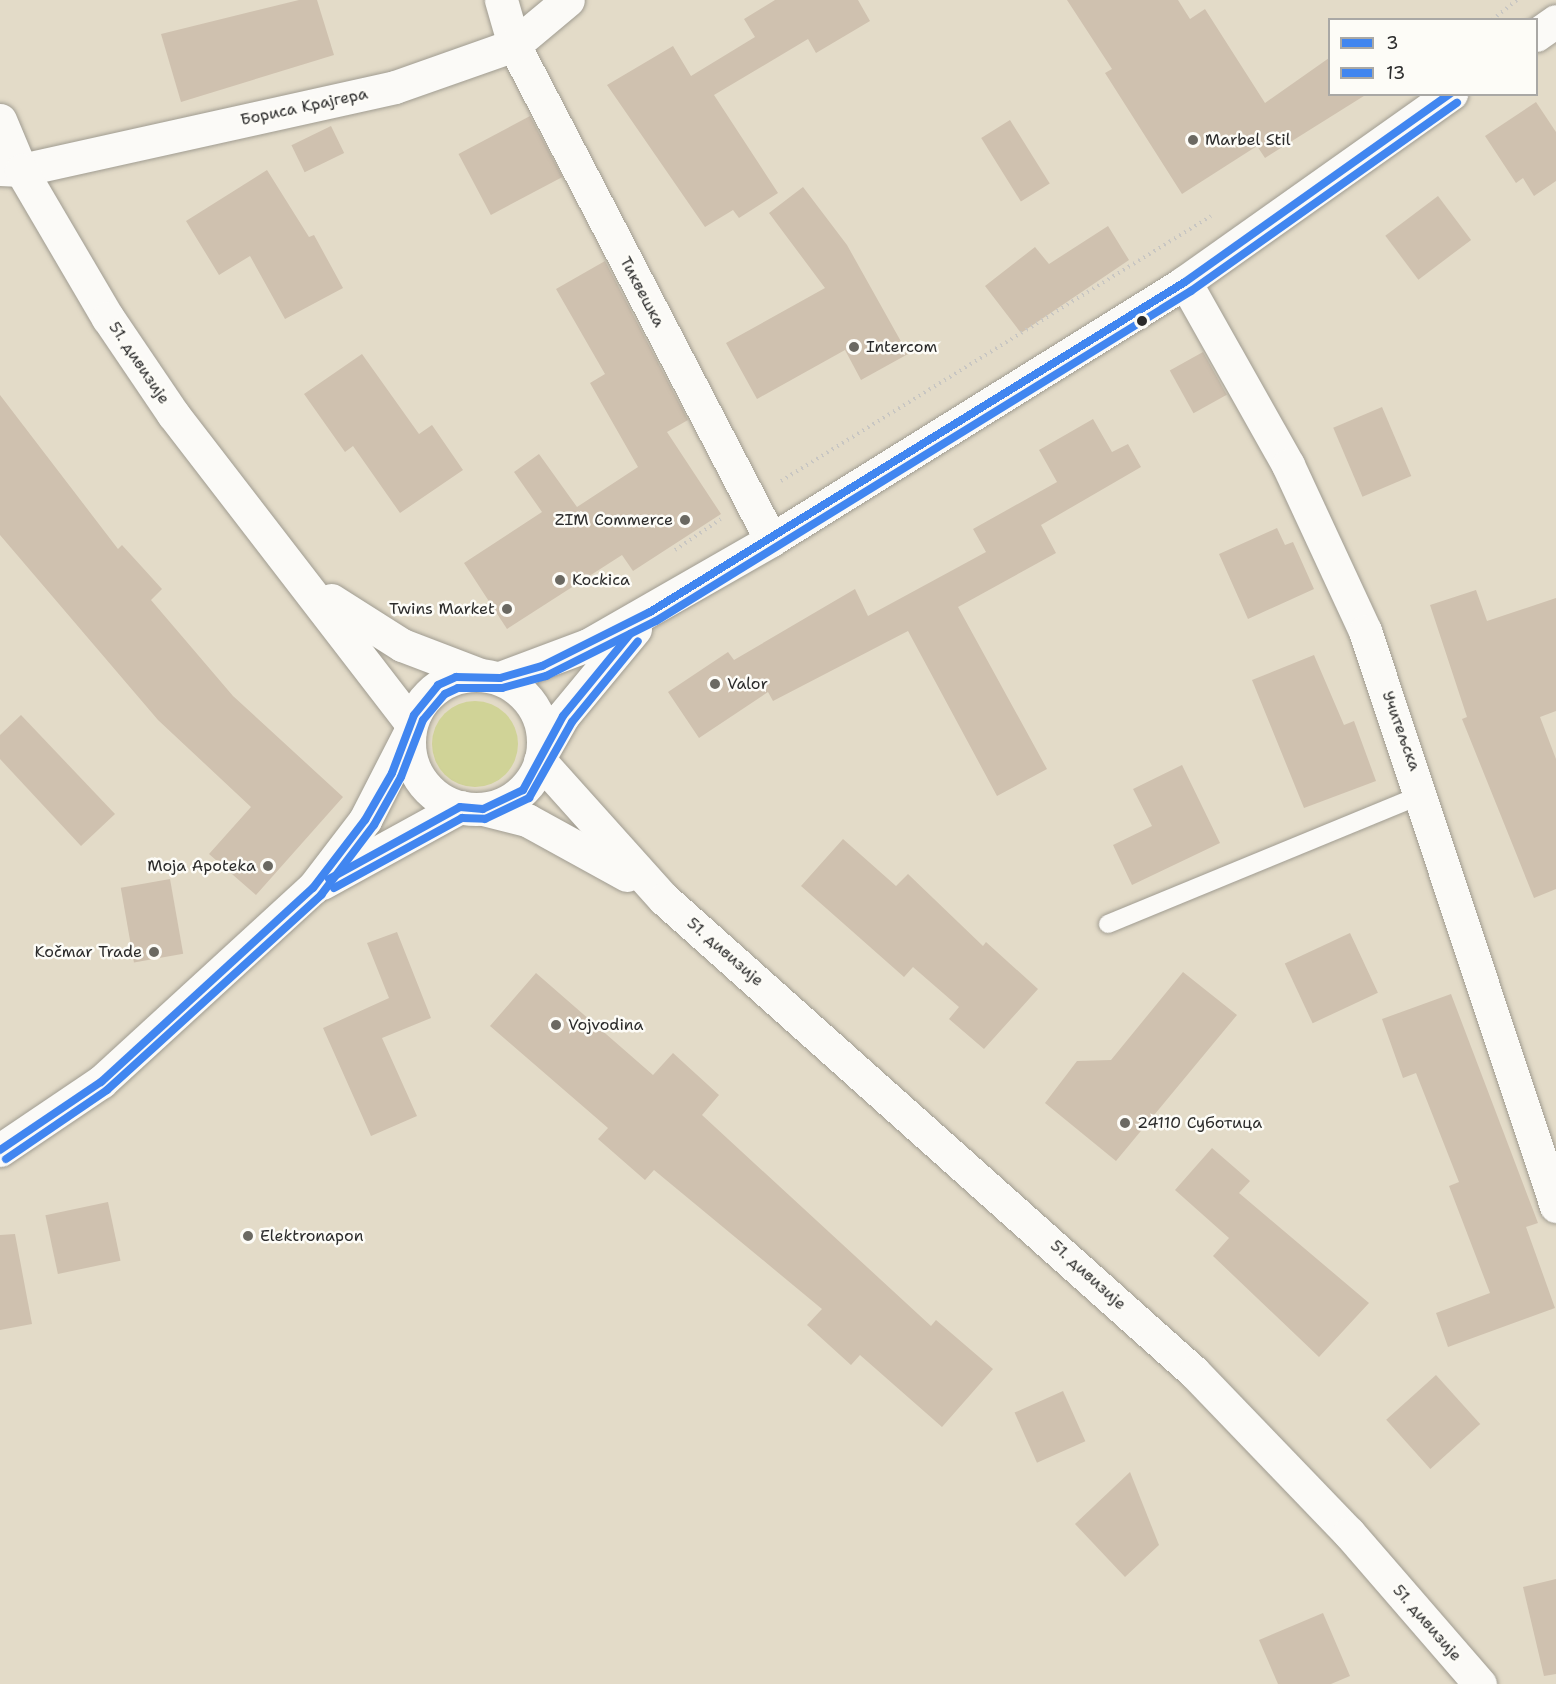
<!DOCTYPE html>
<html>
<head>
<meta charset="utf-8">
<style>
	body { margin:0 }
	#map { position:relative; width:1556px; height:1684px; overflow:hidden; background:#e3dbc8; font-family:"Shantell Sans",sans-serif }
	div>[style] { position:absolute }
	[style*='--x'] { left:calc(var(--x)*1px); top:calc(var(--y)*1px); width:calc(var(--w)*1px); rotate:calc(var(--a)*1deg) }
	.green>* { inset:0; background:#d0d397 }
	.round { border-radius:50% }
	.building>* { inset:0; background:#cfc1af; transform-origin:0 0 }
	.path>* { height:4px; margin-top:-2px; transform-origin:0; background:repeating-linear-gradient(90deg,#c8c6c2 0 1.5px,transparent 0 6px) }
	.roads { filter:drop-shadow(0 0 2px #a09c91) drop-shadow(0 0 2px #a09c91) }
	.service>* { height:18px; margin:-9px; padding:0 9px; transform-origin:9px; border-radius:9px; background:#fbfaf7 }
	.minor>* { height:33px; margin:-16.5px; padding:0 16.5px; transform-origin:16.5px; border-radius:16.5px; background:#fbfaf7 }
	.tertiary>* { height:33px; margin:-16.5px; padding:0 16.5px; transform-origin:16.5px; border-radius:16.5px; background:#fbfaf7 }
	.tertiary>.ring { margin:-16.5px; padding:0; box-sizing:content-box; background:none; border:33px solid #fbfaf7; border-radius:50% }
	.bus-1>* { height:8px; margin:-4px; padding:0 4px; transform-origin:4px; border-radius:4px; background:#4186f0 }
	.bus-2>* { height:8px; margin:-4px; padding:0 4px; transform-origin:4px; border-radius:4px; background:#4186f0 }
	.dots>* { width:16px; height:16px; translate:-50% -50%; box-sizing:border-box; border:3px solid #fdfcf7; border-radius:50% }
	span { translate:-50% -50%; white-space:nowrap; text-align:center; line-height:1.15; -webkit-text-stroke:5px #fdfcf7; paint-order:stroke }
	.street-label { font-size:16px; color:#2b2b2b }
	.poi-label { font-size:16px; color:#2b2b2b }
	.left { translate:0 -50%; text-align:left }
	.right { translate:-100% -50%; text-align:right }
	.legend { position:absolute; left:1328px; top:18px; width:210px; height:78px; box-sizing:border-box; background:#fdfcf7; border:2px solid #a9a8a5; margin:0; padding:8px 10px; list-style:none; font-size:18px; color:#2b2b2b }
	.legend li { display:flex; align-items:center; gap:12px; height:30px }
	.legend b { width:30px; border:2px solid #a9a8a5 }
</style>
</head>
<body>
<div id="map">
	<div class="green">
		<div class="round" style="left:432px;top:701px;width:86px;height:86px"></div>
	</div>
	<div class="building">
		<div style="clip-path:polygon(299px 0,317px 0,334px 55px,181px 102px,161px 34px)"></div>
		<div style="clip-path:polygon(775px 0,858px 0,870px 21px,816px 53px,808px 39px,714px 95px,778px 193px,739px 218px,733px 210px,705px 227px,607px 85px,673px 46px,691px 76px,755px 37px,744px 19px)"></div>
		<div style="clip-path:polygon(1067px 0,1178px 0,1190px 19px,1205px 9px,1265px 103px,1329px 58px,1329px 94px,1367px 94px,1265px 158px,1257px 146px,1182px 194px,1105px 73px,1112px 69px)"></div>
		<div style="clip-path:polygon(1536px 102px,1556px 132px,1556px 181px,1534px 196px,1523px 178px,1516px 183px,1485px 136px)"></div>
		<div style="left:530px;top:116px;width:69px;height:81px;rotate:62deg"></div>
		<div style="left:1010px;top:120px;width:75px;height:34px;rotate:58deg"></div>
		<div style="left:331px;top:126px;width:30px;height:44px;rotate:64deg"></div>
		<div style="clip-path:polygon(267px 170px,309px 237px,314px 235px,343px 288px,285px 319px,250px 256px,219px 275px,186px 221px)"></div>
		<div style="clip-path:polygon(803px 187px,847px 245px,908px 354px,861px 380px,845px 350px,757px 399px,726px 343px,825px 288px,769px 213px)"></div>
		<div style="left:1438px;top:196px;width:55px;height:66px;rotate:53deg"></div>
		<div style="clip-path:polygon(1108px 226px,1129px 260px,1021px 333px,985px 286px,1035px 247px,1049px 264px)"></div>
		<div style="clip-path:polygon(605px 261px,688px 420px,667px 432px,721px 514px,633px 571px,622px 555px,507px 629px,464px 563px,542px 512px,514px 472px,539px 454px,577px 507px,638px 467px,590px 383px,605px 374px,556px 289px)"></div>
		<div style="left:1203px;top:352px;width:49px;height:38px;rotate:61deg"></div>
		<div style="clip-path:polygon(362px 354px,419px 434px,432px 425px,463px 470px,400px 513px,353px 446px,345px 452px,304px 394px)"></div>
		<div style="clip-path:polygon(0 395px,118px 549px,122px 545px,162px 589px,151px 600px,233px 696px,343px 797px,256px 895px,209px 854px,251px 807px,158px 720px,0 535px)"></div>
		<div style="left:1382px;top:407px;width:75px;height:53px;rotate:67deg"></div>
		<div style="clip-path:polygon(1093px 419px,1112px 452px,1128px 444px,1141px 467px,1041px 525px,1056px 553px,958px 607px,1047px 769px,997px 796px,908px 631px,773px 701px,768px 692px,699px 738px,668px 692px,728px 652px,734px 660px,855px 589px,868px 616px,986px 552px,973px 529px,1057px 482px,1039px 450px)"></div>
		<div style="clip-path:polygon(1277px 528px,1285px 545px,1293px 542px,1314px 589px,1248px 619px,1219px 554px)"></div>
		<div style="clip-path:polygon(1476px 590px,1487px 621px,1556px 598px,1556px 711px,1540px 717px,1556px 759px,1556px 889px,1534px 898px,1462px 719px,1467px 717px,1430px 605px)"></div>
		<div style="clip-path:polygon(1314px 655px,1344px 725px,1354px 721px,1376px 781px,1304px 808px,1252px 680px)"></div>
		<div style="clip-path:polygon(21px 715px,115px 814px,81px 846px,0 759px,0 735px)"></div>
		<div style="clip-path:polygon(1182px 765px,1220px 843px,1132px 885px,1113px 845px,1152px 826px,1133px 789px)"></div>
		<div style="clip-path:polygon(843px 839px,896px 886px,908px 874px,983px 946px,986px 942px,1038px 989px,984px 1049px,949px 1019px,959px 1007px,913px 967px,904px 977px,801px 886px)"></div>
		<div style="left:170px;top:879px;width:76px;height:50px;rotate:80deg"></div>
		<div style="clip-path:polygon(397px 932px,431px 1018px,382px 1038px,417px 1116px,371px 1136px,323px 1028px,389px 998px,367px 943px)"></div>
		<div style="left:1350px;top:933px;width:66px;height:72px;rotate:65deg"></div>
		<div style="clip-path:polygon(1183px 972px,1237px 1015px,1116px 1161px,1045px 1103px,1077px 1061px,1111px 1060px)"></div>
		<div style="clip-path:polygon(536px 973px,653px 1075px,673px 1053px,719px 1095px,702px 1115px,931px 1326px,936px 1320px,993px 1369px,942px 1427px,860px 1355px,851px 1365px,807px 1325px,822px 1309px,654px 1170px,645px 1180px,598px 1139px,608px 1128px,490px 1026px)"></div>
		<div style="clip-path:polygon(1451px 994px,1538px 1223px,1526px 1227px,1555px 1308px,1448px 1347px,1436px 1313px,1490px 1293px,1449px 1186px,1459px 1182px,1416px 1073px,1403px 1078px,1382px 1019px)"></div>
		<div style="clip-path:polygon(1212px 1148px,1250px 1181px,1239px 1193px,1369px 1303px,1319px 1357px,1213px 1256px,1229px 1238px,1175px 1190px)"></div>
		<div style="left:108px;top:1202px;width:60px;height:64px;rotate:78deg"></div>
		<div style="clip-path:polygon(15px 1234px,32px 1324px,0 1330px,0 1235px)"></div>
		<div style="left:1436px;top:1375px;width:66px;height:67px;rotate:48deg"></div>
		<div style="left:1063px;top:1391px;width:55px;height:53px;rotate:66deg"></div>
		<div style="clip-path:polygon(1130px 1472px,1159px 1545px,1125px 1577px,1075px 1524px)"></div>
		<div style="clip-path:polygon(1556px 1579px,1556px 1674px,1544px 1676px,1523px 1587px)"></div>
		<div style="clip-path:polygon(1323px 1613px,1350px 1676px,1331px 1684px,1278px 1684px,1259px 1640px)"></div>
	</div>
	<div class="path">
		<div style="--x:1492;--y:20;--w:32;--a:-39"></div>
		<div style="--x:781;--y:481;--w:505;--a:-31.64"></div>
		<div style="--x:675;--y:550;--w:55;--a:-34"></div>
	</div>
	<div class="roads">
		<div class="service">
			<div style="--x:1108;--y:924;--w:341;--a:-22.4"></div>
		</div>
		<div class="minor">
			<div style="--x:501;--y:0;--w:47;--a:73.9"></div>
			<div style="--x:514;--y:45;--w:558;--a:62.56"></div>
			<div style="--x:0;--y:169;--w:21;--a:3"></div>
			<div style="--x:21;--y:170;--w:383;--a:-12.5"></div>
			<div style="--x:395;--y:87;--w:126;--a:-19.4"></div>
			<div style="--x:514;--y:45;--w:70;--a:-39.8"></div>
			<div style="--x:1185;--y:282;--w:210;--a:60.6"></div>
			<div style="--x:1288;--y:465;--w:183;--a:65.1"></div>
			<div style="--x:1365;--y:631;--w:606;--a:71.62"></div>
		</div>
		<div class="tertiary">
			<div style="--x:1536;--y:35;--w:24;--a:-35"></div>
			<div style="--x:0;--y:120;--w:54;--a:67.2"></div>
			<div style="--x:21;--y:170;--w:172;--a:59.6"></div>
			<div style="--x:108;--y:318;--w:116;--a:55.9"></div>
			<div style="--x:173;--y:414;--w:390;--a:52.4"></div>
			<div style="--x:331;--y:600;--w:84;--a:32.4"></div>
			<div style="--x:402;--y:645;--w:81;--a:20.9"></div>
			<div class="ring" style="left:409px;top:675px;width:101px;height:101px"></div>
			<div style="--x:500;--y:678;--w:94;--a:-20.6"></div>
			<div style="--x:588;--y:645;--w:211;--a:-29.8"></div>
			<div style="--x:771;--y:540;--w:488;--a:-31.9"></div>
			<div style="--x:1185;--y:282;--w:326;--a:-35.3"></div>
			<div style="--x:543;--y:751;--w:40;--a:-60.3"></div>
			<div style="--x:563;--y:716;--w:113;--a:-50.4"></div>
			<div style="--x:540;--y:761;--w:186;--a:48.1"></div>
			<div style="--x:664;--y:899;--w:710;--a:41.75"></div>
			<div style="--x:1194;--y:1372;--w:223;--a:46.1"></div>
			<div style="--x:1349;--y:1533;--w:200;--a:49.1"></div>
			<div style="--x:483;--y:809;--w:45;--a:14"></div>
			<div style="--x:527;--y:820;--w:114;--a:28.8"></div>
			<div style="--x:322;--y:883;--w:158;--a:-28.8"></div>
			<div style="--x:0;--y:1150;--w:122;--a:-34"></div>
			<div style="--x:101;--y:1082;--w:287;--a:-42.5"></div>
			<div style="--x:313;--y:888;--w:86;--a:-52.6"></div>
			<div style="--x:365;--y:820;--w:97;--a:-62.9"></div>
		</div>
	</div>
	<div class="bus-1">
		<div style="--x:329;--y:879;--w:149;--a:-28.8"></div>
		<div style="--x:460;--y:807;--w:23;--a:5"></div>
		<div style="--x:483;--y:809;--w:44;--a:-25.4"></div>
		<div style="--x:523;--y:790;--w:84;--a:-61.6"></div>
		<div style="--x:563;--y:716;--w:106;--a:-50.7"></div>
		<div style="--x:0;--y:1150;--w:122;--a:-34"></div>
		<div style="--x:101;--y:1082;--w:287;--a:-42.5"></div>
		<div style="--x:313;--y:888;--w:86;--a:-52.6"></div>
		<div style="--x:365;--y:820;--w:54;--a:-60.1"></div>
		<div style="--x:392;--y:773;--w:62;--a:-69.2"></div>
		<div style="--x:414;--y:715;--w:38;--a:-51"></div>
		<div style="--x:438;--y:685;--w:20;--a:-24"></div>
		<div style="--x:456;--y:677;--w:44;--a:1.3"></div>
		<div style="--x:500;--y:678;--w:44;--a:-15.9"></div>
		<div style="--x:542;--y:666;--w:121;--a:-26.6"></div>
		<div style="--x:650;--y:612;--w:629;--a:-31.67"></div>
		<div style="--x:1185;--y:282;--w:325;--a:-35.4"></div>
	</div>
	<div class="bus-2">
		<div style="--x:334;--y:888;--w:146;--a:-28.7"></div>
		<div style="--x:462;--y:818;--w:23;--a:2"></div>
		<div style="--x:485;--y:819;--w:49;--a:-25.5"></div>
		<div style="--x:529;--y:798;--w:87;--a:-60.5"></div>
		<div style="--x:572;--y:722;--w:104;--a:-50.8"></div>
		<div style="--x:6;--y:1159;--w:122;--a:-34.3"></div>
		<div style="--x:107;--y:1090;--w:290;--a:-42.3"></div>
		<div style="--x:321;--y:895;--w:88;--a:-52.9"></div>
		<div style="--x:374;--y:825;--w:55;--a:-60.6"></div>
		<div style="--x:401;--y:777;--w:61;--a:-68.9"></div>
		<div style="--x:423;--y:720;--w:34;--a:-50"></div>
		<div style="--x:445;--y:694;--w:14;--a:-25"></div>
		<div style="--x:458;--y:688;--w:44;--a:0"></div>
		<div style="--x:502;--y:688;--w:46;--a:-15.3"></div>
		<div style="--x:546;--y:676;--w:123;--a:-26.6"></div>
		<div style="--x:656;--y:621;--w:629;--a:-31.67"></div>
		<div style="--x:1191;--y:291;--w:326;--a:-35.3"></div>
	</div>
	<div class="dots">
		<div style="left:1193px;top:140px;background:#6b6962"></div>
		<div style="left:1142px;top:321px;background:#2b2b2b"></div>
		<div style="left:854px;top:347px;background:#6b6962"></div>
		<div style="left:685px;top:520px;background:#6b6962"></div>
		<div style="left:560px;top:580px;background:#6b6962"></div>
		<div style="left:507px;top:609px;background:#6b6962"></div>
		<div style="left:715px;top:684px;background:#6b6962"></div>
		<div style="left:268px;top:866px;background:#6b6962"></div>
		<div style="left:154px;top:952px;background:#6b6962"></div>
		<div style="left:556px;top:1025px;background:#6b6962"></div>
		<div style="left:1125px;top:1123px;background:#6b6962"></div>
		<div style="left:248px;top:1236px;background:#6b6962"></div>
	</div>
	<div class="street-label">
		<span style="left:304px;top:107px;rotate:-12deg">Бориса Крајгера</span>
		<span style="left:642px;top:292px;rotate:62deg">Тиквешка</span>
		<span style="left:139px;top:363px;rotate:56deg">51. дивизије</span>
		<span style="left:1401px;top:731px;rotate:70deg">Учитељска</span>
		<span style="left:725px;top:952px;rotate:41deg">51. дивизије</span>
		<span style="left:1088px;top:1275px;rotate:42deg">51. дивизије</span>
		<span style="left:1427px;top:1623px;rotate:49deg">51. дивизије</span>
	</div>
	<div class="poi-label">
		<span class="left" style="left:1205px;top:140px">Marbel Stil</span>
		<span class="left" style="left:866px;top:347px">Intercom</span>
		<span class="right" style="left:673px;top:520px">ZIM Commerce</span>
		<span class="left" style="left:572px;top:580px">Kockica</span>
		<span class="right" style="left:495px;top:609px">Twins Market</span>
		<span class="left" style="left:727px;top:684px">Valor</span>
		<span class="right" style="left:256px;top:866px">Moja Apoteka</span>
		<span class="right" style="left:142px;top:952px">Kočmar Trade</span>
		<span class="left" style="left:568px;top:1025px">Vojvodina</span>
		<span class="left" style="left:1137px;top:1123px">24110 Суботица</span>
		<span class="left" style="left:260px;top:1236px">Elektronapon</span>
	</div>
	<ul class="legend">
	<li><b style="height:8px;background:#4186f0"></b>3</li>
	<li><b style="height:8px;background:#4186f0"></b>13</li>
	</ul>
</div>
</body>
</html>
